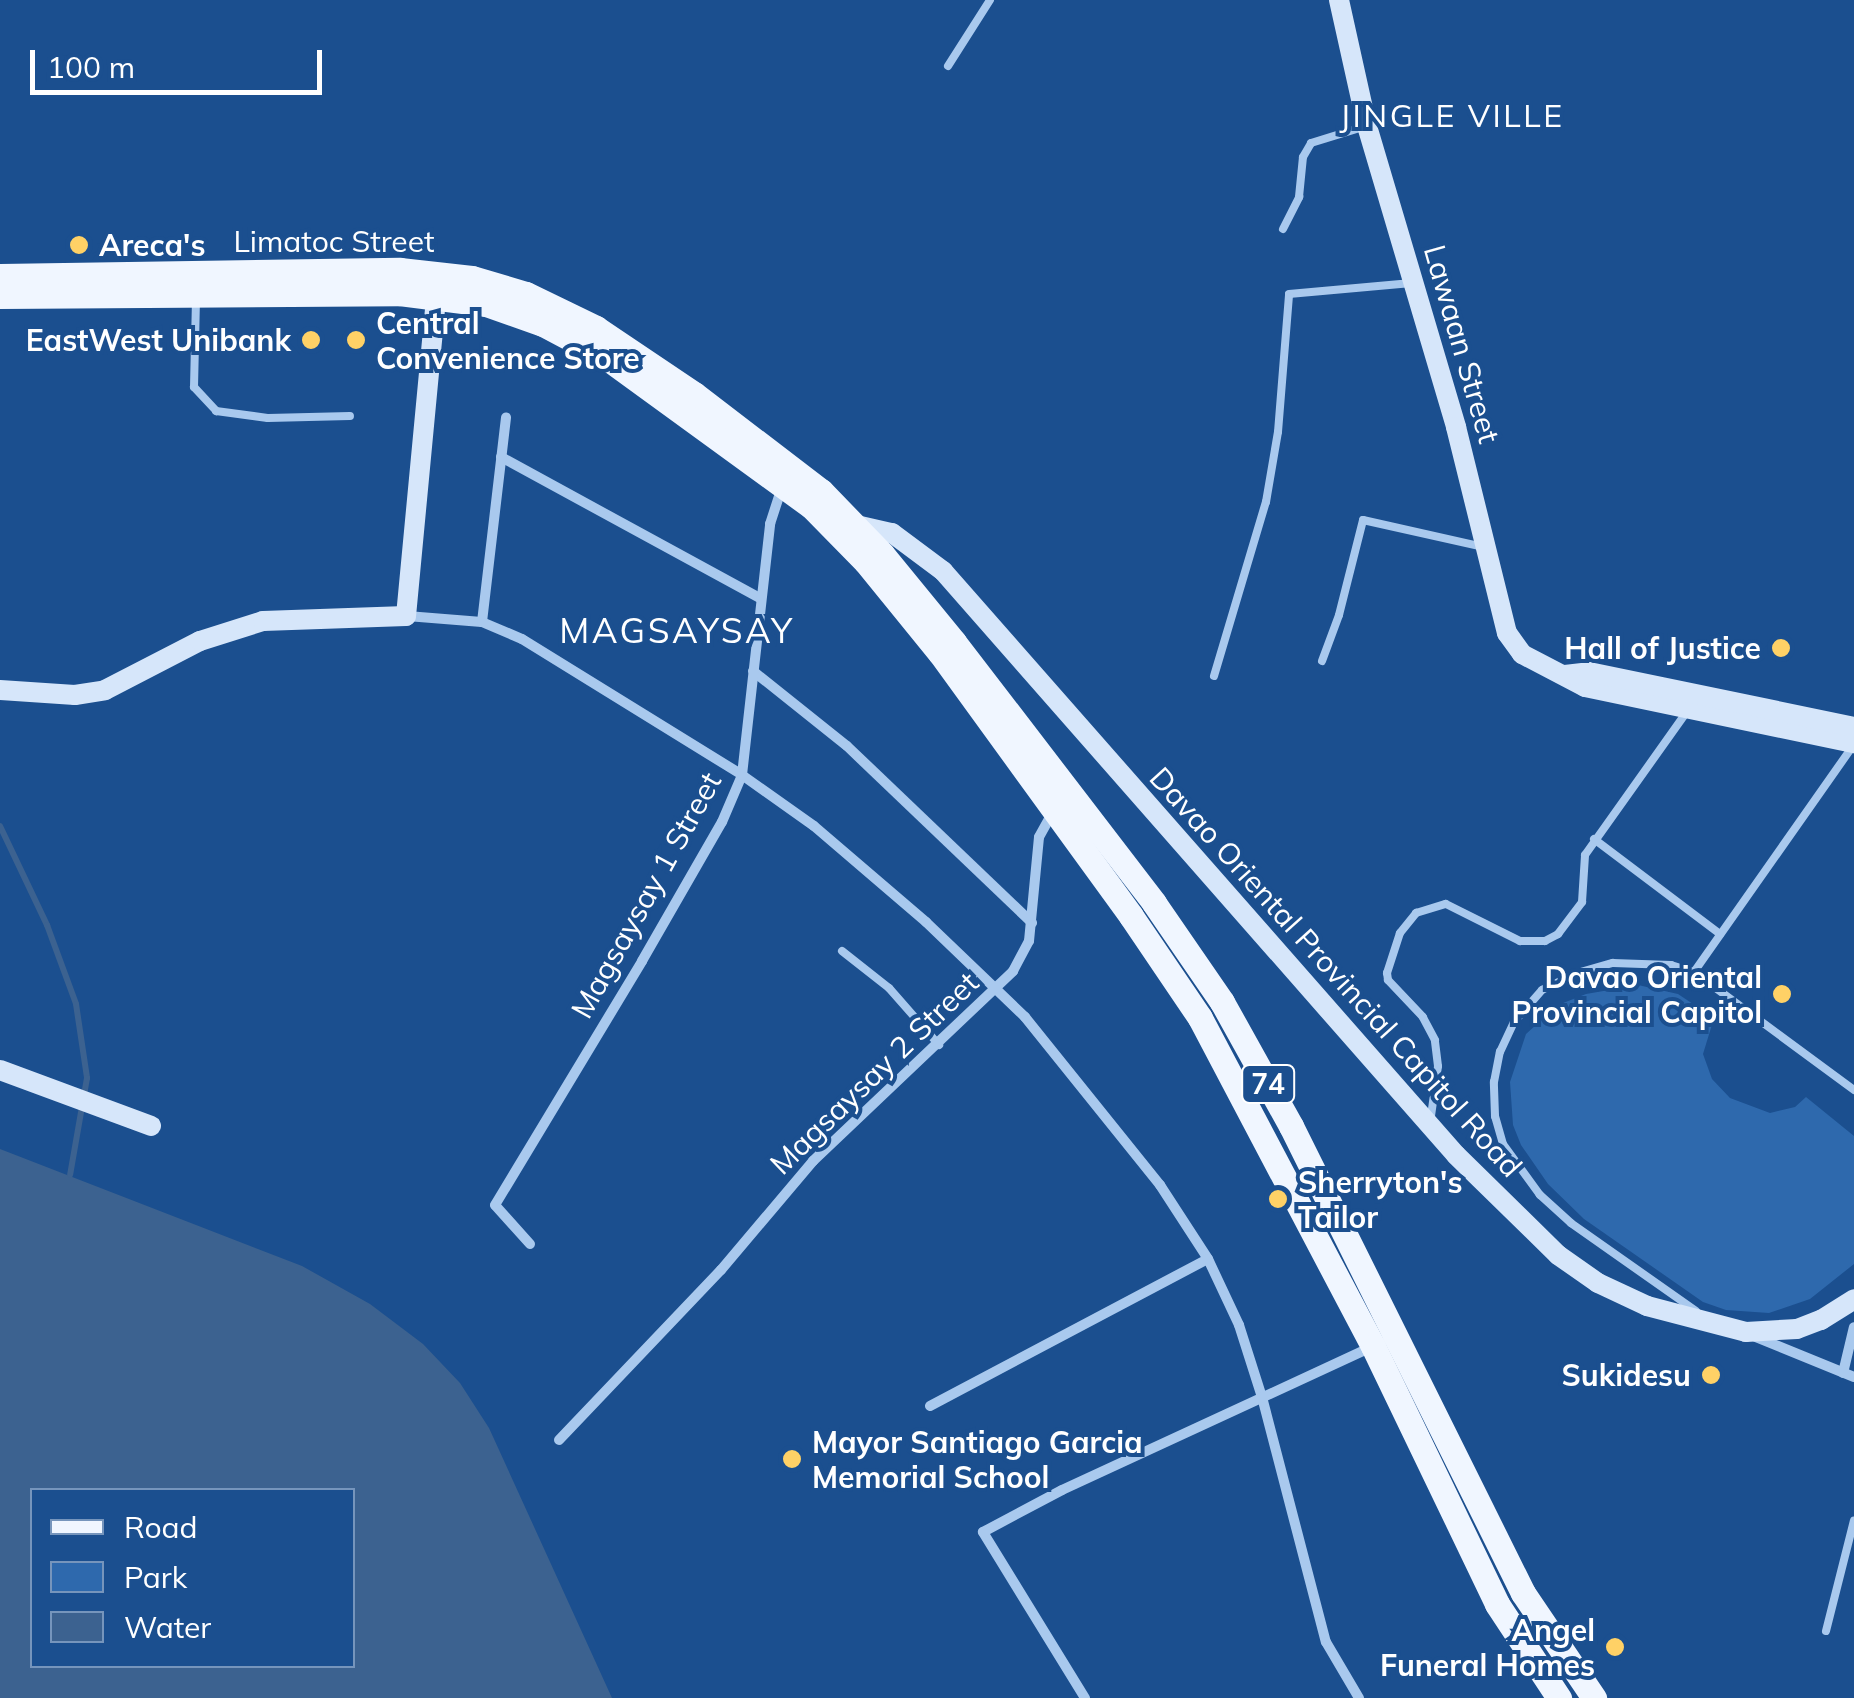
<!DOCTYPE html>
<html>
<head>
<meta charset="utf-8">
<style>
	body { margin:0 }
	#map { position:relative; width:1854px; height:1698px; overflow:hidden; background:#1b4f8f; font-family:Mulish,sans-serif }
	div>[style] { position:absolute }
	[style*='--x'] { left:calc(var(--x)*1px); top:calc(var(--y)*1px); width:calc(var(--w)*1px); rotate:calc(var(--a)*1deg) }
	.green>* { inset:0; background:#2e69ad }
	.water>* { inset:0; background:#3c6290 }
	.stream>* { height:6px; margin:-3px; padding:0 3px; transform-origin:3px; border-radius:3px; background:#3c6290 }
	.lane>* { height:8px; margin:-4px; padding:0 4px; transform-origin:4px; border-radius:4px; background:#a9c9ee }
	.street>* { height:10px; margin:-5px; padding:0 5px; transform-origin:5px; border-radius:5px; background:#a9c9ee }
	.secondary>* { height:20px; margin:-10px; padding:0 10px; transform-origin:10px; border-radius:10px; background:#d6e6fa }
	.primary>* { height:25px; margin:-12.5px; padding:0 12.5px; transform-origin:12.5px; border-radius:12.5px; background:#f0f6ff }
	.dots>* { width:28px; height:28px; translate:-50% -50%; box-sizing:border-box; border:5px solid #1b4f8f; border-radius:50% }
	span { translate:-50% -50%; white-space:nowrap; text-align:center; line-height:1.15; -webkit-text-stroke:8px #1b4f8f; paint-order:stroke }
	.shield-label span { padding:2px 8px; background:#1b4f8f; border:2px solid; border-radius:8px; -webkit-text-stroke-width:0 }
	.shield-label { font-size:28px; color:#fff; font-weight:700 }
	.street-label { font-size:30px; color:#fff }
	.poi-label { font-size:30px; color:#fff; font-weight:700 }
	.left { translate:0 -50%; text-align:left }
	.right { translate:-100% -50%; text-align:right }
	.neighbourhood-label { font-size:32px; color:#fff; letter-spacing:2.5px }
	.quarter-label { font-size:35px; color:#fff; letter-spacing:2.5px }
	.legend { position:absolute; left:30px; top:1488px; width:325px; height:180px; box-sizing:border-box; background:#1b4f8f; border:2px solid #7695bc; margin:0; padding:12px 18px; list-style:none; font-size:30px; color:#fff }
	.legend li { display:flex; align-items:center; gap:20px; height:50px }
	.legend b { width:50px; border:2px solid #7695bc }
	.scale { position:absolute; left:30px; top:50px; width:292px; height:45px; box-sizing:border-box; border:5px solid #fff; border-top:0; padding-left:12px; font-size:30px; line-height:35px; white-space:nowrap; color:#fff; -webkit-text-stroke:8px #1b4f8f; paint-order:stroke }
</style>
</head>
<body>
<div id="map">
	<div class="green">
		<div style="clip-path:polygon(1638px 985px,1678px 994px,1714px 1018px,1703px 1054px,1712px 1079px,1730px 1098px,1770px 1113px,1795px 1107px,1806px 1097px,1854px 1136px,1854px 1264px,1810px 1299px,1769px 1313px,1726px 1310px,1703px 1302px,1584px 1219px,1548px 1184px,1521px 1145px,1513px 1125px,1510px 1082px,1526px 1034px,1558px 1005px,1586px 994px)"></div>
	</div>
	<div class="water">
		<div style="clip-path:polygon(evenodd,0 1149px,302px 1266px,370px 1304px,423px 1344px,460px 1383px,489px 1428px,612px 1698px,0 1698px,0 1149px,32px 1490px,352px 1490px,352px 1666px,32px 1666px,32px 1490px)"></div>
	</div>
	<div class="stream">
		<div style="--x:0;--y:826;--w:110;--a:64.6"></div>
		<div style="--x:47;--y:925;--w:84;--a:69.8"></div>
		<div style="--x:76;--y:1004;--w:75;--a:81.5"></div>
		<div style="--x:87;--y:1078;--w:98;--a:99.9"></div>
	</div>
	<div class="lane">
		<div style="--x:948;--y:66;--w:78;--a:-57.5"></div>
		<div style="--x:1283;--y:229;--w:36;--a:-63"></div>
		<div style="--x:1299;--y:197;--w:40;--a:-84.3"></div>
		<div style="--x:1303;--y:157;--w:16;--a:-60"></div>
		<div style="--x:1311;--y:143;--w:58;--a:-17.2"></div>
		<div style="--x:196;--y:299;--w:88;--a:91.3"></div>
		<div style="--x:194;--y:387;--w:33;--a:47"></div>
		<div style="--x:216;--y:411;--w:52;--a:7.7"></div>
		<div style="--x:268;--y:418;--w:82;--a:-1.4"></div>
		<div style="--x:1322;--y:661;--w:49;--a:-69.7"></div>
		<div style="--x:1339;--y:615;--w:98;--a:-75.8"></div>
		<div style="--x:1363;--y:520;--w:124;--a:12.6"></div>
		<div style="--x:1214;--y:676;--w:182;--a:-73.4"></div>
		<div style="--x:1266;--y:502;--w:71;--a:-80.3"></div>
		<div style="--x:1278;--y:432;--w:138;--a:-85.4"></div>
		<div style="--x:1289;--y:294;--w:123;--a:-5.1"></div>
		<div style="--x:1594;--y:839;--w:158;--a:37"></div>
		<div style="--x:842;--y:951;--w:60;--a:38.2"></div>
		<div style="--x:889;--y:988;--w:76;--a:48.7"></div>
		<div style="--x:1694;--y:972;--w:279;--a:-54.9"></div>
		<div style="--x:1431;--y:1116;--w:50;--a:-82"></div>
		<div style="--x:1438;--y:1066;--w:26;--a:-97"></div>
		<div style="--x:1435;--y:1040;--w:26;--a:-118"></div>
		<div style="--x:1423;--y:1017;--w:51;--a:-133.4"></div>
		<div style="--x:1388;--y:980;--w:7;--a:-98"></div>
		<div style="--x:1387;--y:973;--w:42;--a:-72"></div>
		<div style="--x:1400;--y:933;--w:26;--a:-51"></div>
		<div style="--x:1416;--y:913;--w:31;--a:-17"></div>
		<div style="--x:1446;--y:904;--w:83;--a:26.6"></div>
		<div style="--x:1520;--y:941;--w:25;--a:0"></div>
		<div style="--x:1545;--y:941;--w:15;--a:-28"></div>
		<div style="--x:1558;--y:934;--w:40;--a:-53"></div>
		<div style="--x:1582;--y:902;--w:47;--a:-86.3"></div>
		<div style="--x:1585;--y:855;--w:178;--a:-54.6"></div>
		<div style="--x:1696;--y:1311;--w:153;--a:-144.9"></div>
		<div style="--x:1571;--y:1223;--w:42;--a:-137.9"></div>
		<div style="--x:1540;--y:1195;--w:63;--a:-126"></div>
		<div style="--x:1503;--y:1144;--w:29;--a:-106"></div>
		<div style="--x:1495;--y:1116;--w:34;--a:-92"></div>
		<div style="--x:1494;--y:1082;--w:31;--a:-79"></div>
		<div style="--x:1500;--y:1052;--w:33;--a:-65"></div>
		<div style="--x:1514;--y:1022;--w:43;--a:-48.8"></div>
		<div style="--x:1542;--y:990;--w:39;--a:-26"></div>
		<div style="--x:1577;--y:973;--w:37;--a:-16"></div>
		<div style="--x:1613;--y:963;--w:58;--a:2"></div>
		<div style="--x:1671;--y:965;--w:24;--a:17"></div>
		<div style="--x:1694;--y:972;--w:199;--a:36.4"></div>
		<div style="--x:1826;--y:1631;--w:114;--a:-75.8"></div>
	</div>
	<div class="street">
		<div style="--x:501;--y:457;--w:296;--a:28.6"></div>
		<div style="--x:407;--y:616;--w:75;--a:4.6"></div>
		<div style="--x:482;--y:622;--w:43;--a:23"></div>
		<div style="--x:522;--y:639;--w:259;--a:31.7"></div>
		<div style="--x:742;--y:775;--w:88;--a:35.3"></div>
		<div style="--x:814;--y:826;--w:148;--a:40.6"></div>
		<div style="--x:926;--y:922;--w:137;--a:43.8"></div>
		<div style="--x:1025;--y:1017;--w:216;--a:51.2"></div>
		<div style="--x:1160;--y:1185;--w:88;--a:57"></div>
		<div style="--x:1208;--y:1259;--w:73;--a:64.8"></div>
		<div style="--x:1239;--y:1325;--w:76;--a:72.3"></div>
		<div style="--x:1262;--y:1397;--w:253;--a:75.4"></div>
		<div style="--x:1326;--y:1642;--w:65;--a:59.5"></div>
		<div style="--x:482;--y:622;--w:206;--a:-83.3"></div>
		<div style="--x:753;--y:671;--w:120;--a:38.6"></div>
		<div style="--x:847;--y:746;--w:256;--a:43.7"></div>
		<div style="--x:530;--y:1244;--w:52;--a:-131.9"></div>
		<div style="--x:495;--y:1205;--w:285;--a:-58.9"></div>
		<div style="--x:642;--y:961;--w:160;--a:-60.1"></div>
		<div style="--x:722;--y:822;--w:51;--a:-66.9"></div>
		<div style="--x:742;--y:775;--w:253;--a:-83.6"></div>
		<div style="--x:770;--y:524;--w:38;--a:-72"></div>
		<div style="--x:1756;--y:1337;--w:106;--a:22.2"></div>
		<div style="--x:1843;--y:1373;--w:47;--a:-76.6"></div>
		<div style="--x:930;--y:1406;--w:314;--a:-27.9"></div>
		<div style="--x:559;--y:1440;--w:235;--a:-46.4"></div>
		<div style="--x:721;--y:1270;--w:143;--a:-49.8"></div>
		<div style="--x:813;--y:1161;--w:276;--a:-43.5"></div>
		<div style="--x:1013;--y:971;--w:34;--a:-62"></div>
		<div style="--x:1029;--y:941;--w:104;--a:-84.5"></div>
		<div style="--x:1039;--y:837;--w:26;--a:-61"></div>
		<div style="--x:1085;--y:1698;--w:195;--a:-121.6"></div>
		<div style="--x:983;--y:1532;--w:89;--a:-28"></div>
		<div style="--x:1062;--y:1490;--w:343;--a:-24.8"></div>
	</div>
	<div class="secondary">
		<div style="--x:1339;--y:0;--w:129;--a:77.5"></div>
		<div style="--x:1367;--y:126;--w:314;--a:73.5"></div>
		<div style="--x:1456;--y:427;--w:212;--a:76.1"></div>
		<div style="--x:1507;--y:633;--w:26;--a:54"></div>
		<div style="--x:1522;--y:654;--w:71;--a:27.6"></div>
		<div style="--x:1585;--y:687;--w:275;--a:11.8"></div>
		<div style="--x:847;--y:529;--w:10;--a:-24"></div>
		<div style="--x:856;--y:525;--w:37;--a:13"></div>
		<div style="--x:892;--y:533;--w:64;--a:36.7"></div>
		<div style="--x:943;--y:571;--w:777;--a:48.7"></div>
		<div style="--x:1456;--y:1155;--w:143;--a:44.4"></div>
		<div style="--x:1558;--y:1255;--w:49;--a:35"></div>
		<div style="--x:1598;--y:1283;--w:54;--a:25.1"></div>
		<div style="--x:1647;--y:1306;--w:102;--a:14.7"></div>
		<div style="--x:1746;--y:1332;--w:51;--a:-3.4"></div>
		<div style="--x:1797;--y:1329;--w:26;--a:-21"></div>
		<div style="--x:1821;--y:1320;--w:39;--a:-32"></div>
		<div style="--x:1565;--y:675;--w:24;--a:-7"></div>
		<div style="--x:1589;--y:672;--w:271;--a:11.7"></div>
		<div style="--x:0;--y:690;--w:75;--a:3.8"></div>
		<div style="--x:75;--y:695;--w:30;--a:-9"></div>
		<div style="--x:105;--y:690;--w:107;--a:-27.3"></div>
		<div style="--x:200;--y:641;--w:66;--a:-17.6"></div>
		<div style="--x:263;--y:621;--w:143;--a:-2"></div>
		<div style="--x:406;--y:616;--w:330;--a:-84.6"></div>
		<div style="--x:0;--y:1070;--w:161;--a:20.3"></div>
	</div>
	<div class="primary">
		<div style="--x:0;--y:276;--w:400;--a:-0.9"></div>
		<div style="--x:400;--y:270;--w:72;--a:6.3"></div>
		<div style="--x:472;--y:278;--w:56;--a:16.5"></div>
		<div style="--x:526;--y:294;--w:78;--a:25.9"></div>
		<div style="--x:596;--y:328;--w:118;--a:34"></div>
		<div style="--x:694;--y:394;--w:160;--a:37.4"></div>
		<div style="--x:821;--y:491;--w:88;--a:45.9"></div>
		<div style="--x:882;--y:554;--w:114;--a:50.7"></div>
		<div style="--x:954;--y:642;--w:329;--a:52.5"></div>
		<div style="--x:1154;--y:903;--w:120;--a:55.5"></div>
		<div style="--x:1222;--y:1002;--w:142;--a:60.9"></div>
		<div style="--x:1291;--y:1126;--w:521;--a:63.58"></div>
		<div style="--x:1523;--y:1593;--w:127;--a:55.9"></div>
		<div style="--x:0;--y:296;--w:399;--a:-0.4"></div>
		<div style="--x:399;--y:293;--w:88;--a:7.2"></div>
		<div style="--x:486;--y:304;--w:60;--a:19.3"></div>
		<div style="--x:543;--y:324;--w:72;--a:28"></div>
		<div style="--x:607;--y:358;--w:252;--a:36"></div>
		<div style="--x:811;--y:506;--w:78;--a:45.5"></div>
		<div style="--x:866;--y:562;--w:117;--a:50.9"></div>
		<div style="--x:940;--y:653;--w:325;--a:54"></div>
		<div style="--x:1131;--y:916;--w:123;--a:55.9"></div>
		<div style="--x:1200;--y:1018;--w:371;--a:62.2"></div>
		<div style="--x:1373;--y:1346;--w:286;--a:64.3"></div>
		<div style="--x:1497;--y:1604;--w:113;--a:56.6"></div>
	</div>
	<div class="dots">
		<div style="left:79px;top:245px;background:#ffd166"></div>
		<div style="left:311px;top:340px;background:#ffd166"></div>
		<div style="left:356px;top:340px;background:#ffd166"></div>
		<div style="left:1781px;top:648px;background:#ffd166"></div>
		<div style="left:1782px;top:994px;background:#ffd166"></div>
		<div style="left:1278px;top:1199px;background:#ffd166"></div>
		<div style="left:1711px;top:1375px;background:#ffd166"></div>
		<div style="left:792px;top:1459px;background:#ffd166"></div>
		<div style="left:1615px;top:1647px;background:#ffd166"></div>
	</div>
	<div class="shield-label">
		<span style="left:1268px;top:1084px">74</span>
	</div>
	<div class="street-label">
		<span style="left:334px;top:241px">Limatoc Street</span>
		<span style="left:1462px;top:344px;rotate:74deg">Lawaan Street</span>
		<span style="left:646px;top:895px;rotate:-61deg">Magsaysay 1 Street</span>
		<span style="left:1336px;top:972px;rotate:48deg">Davao Oriental Provincial Capitol Road</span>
		<span style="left:874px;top:1073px;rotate:-44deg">Magsaysay 2 Street</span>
	</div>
	<div class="poi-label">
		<span class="left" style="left:99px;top:245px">Areca's</span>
		<span class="left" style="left:376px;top:340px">Central<br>Convenience Store</span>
		<span class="right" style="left:291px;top:340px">EastWest Unibank</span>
		<span class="right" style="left:1761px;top:648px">Hall of Justice</span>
		<span class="right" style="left:1762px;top:994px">Davao Oriental<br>Provincial Capitol</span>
		<span class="left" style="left:1298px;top:1199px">Sherryton's<br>Tailor</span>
		<span class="right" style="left:1691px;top:1375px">Sukidesu</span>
		<span class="left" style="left:812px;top:1459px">Mayor Santiago Garcia<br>Memorial School</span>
		<span class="right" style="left:1595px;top:1647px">Angel<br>Funeral Homes</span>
	</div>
	<div class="neighbourhood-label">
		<span style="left:1452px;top:115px">JINGLE VILLE</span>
	</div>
	<div class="quarter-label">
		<span style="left:677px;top:630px">MAGSAYSAY</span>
	</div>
	<ul class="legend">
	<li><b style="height:12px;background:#f0f6ff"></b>Road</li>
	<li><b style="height:28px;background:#2e69ad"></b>Park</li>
	<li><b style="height:28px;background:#3c6290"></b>Water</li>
	</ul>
	<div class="scale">100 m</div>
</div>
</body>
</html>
